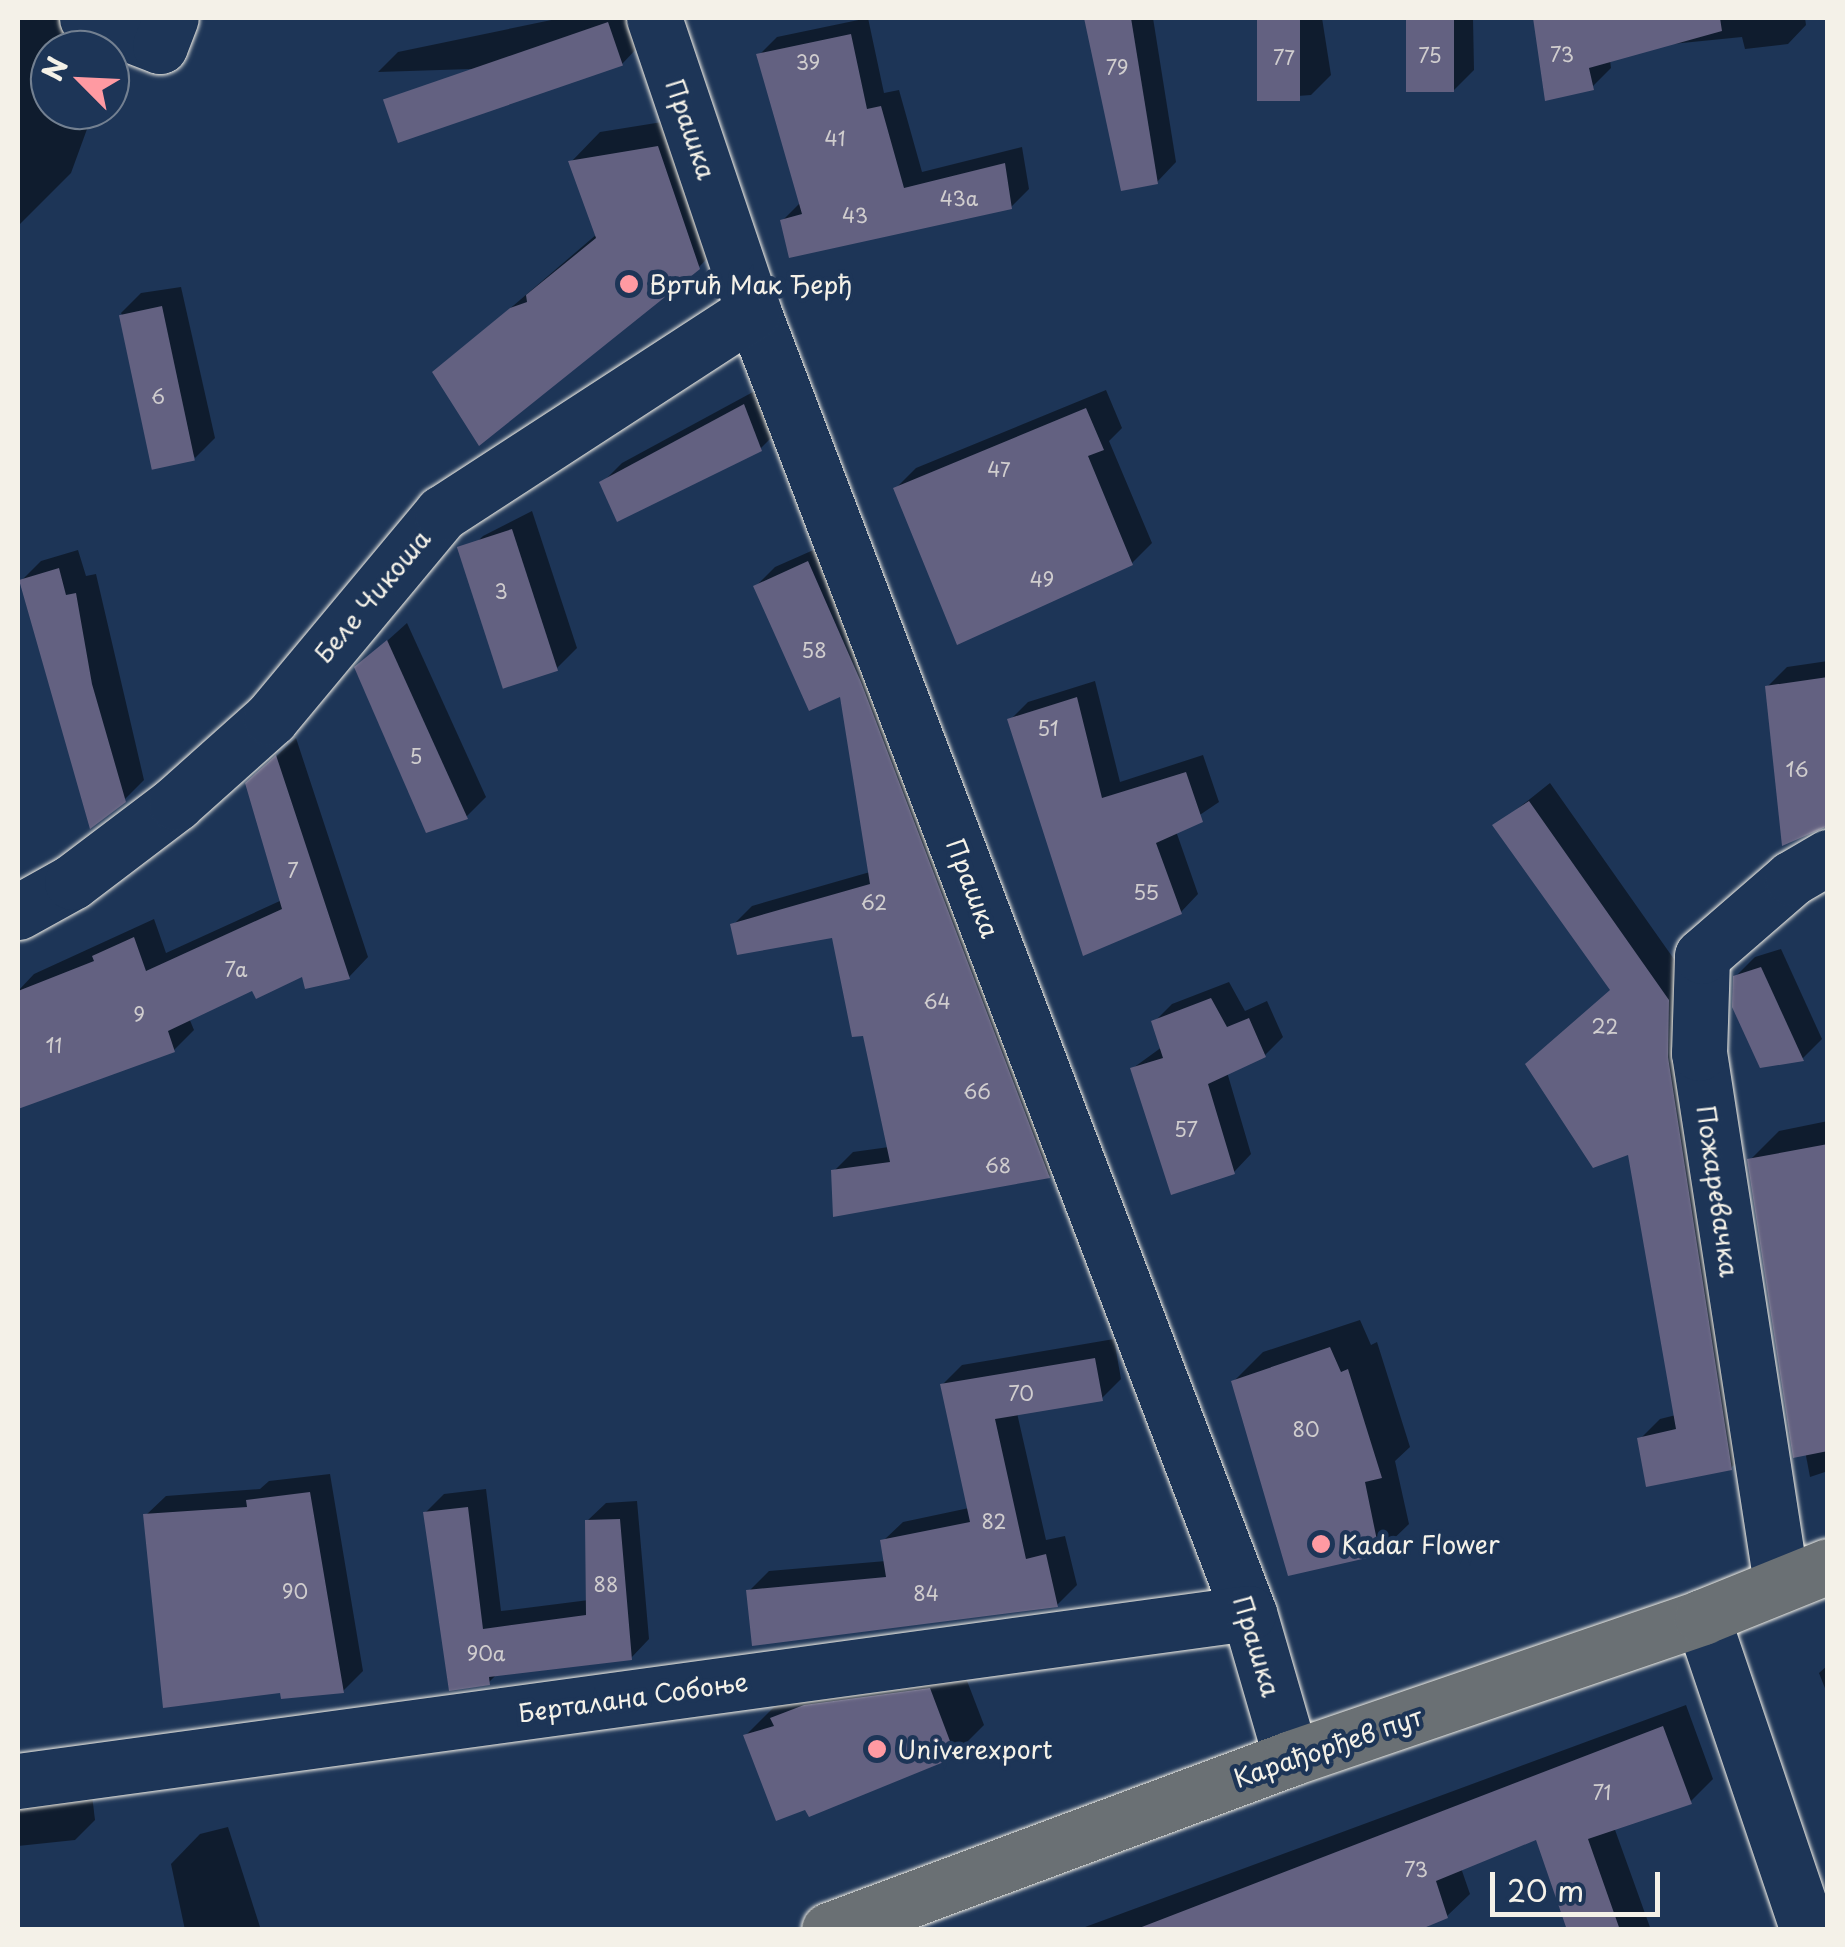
<!DOCTYPE html>
<html>
<head>
<meta charset="utf-8">
<style>
	body { margin:0 }
	#map { position:relative; width:1845px; height:1947px; overflow:hidden; background:#1d3557; font-family:"Playpen Sans",sans-serif }
	div>[style] { position:absolute }
	[style*='--x'] { left:calc(var(--x)*1px); top:calc(var(--y)*1px); width:calc(var(--w)*1px); rotate:calc(var(--a)*1deg) }
	.shadow>* { inset:0; background:#0007 }
	.building>* { inset:0; background:#636181; transform-origin:0 0 }
	.roads { filter:drop-shadow(0 0 2px #f4f1e8) drop-shadow(0 0 2px #f4f1e8) }
	.minor>* { height:55px; margin:-27.5px; padding:0 27.5px; transform-origin:27.5px; border-radius:27.5px; background:#1d3557 }
	.major>* { height:55px; margin:-27.5px; padding:0 27.5px; transform-origin:27.5px; border-radius:27.5px; background:#6a7074 }
	.dots>* { width:28px; height:28px; translate:-50% -50%; box-sizing:border-box; border:5px solid #1d3557; border-radius:50% }
	span { translate:-50% -50%; white-space:nowrap; text-align:center; line-height:1.15; -webkit-text-stroke:9px #1d3557; paint-order:stroke }
	.number-label { font-size:20px; color:#d0cdce }
	.number-label span { -webkit-text-stroke-width:0 }
	.street-label { font-size:25px; color:#f4f1e8 }
	.poi-label { font-size:25px; color:#f4f1e8 }
	.left { translate:0 -50%; text-align:left }
	.frame { position:absolute; inset:0; border:20px solid #f4f1e8; pointer-events:none }
	.north { position:absolute; left:30px; top:30px; width:100px; height:100px; box-sizing:border-box; background:#1d3557; border:2px solid #738091; border-radius:50%; rotate:294deg; font-size:28px; font-weight:700; line-height:40px; text-align:center; color:#f4f1e8 }
	.north::after { content:''; display:block; margin:auto; width:35px; height:45px; background:#ff9aa2; clip-path:polygon(50% 0,100% 100%,50% 72%,0 100%) }
	.scale { position:absolute; left:1490px; top:1872px; width:170px; height:45px; box-sizing:border-box; border:5px solid #f4f1e8; border-top:0; padding-left:12px; font-size:30px; line-height:35px; white-space:nowrap; color:#f4f1e8; -webkit-text-stroke:8px #1d3557; paint-order:stroke }
</style>
</head>
<body>
<div id="map">
	<div class="shadow">
		<div style="clip-path:polygon(18px 18px,103px 18px,126px 26px,110px 68px,110px 50px,50px 50px,50px 110px,94px 110px,71px 173px,20px 224px)"></div>
		<div style="clip-path:polygon(561px 18px,632px 18px,641px 44px,622px 64px,378px 72px,398px 52px)"></div>
		<div style="clip-path:polygon(868px 18px,884px 93px,899px 90px,922px 172px,1022px 147px,1029px 189px,1011px 207px,783px 220px,801px 202px,759px 55px,777px 37px)"></div>
		<div style="clip-path:polygon(1091px 18px,1153px 18px,1176px 162px,1157px 182px,1123px 188px)"></div>
		<div style="clip-path:polygon(1259px 18px,1322px 18px,1331px 75px,1311px 95px,1271px 98px)"></div>
		<div style="clip-path:polygon(1408px 18px,1473px 18px,1474px 70px,1454px 90px,1409px 89px)"></div>
		<div style="clip-path:polygon(1535px 18px,1805px 18px,1806px 25px,1788px 44px,1745px 49px,1742px 37px,1662px 45px,1610px 60px,1611px 68px,1592px 87px,1547px 98px)"></div>
		<div style="clip-path:polygon(687px 118px,728px 237px,699px 267px,435px 373px,597px 234px,571px 162px,600px 132px)"></div>
		<div style="clip-path:polygon(181px 287px,215px 438px,195px 458px,121px 313px,141px 293px)"></div>
		<div style="clip-path:polygon(764px 386px,780px 429px,761px 448px,602px 483px,622px 463px)"></div>
		<div style="clip-path:polygon(1106px 390px,1122px 428px,1109px 441px,1152px 543px,1132px 563px,896px 488px,916px 468px)"></div>
		<div style="clip-path:polygon(532px 511px,577px 648px,557px 668px,463px 556px,483px 536px)"></div>
		<div style="clip-path:polygon(827px 544px,1067px 1157px,1049px 1176px,834px 1171px,853px 1152px,889px 1147px,865px 1033px,834px 935px,733px 925px,752px 906px,870px 872px,842px 693px,756px 586px,775px 567px)"></div>
		<div style="clip-path:polygon(78px 550px,86px 576px,96px 574px,144px 780px,124px 800px,21px 581px,41px 561px)"></div>
		<div style="clip-path:polygon(407px 623px,486px 797px,466px 817px,357px 668px)"></div>
		<div style="clip-path:polygon(1828px 661px,1828px 826px,1812px 827px,1767px 687px,1787px 667px)"></div>
		<div style="clip-path:polygon(1095px 681px,1120px 782px,1203px 755px,1219px 802px,1176px 831px,1198px 894px,1181px 912px,1010px 720px,1028px 702px)"></div>
		<div style="clip-path:polygon(296px 738px,368px 957px,349px 977px,303px 974px,253px 988px,189px 1018px,194px 1030px,174px 1050px,54px 1092px,18px 991px,34px 974px,154px 919px,166px 953px,282px 900px,268px 764px)"></div>
		<div style="clip-path:polygon(1550px 783px,1688px 979px,1750px 1448px,1731px 1468px,1640px 1439px,1660px 1419px,1676px 1415px,1612px 989px,1496px 826px)"></div>
		<div style="clip-path:polygon(1781px 949px,1822px 1039px,1803px 1058px,1761px 1066px,1735px 977px,1755px 957px)"></div>
		<div style="clip-path:polygon(1229px 982px,1245px 1011px,1267px 1001px,1283px 1037px,1265px 1055px,1227px 1072px,1251px 1154px,1234px 1172px,1133px 1068px,1162px 1047px,1154px 1022px,1172px 1004px)"></div>
		<div style="clip-path:polygon(1828px 1121px,1828px 1471px,1810px 1477px,1750px 1160px,1779px 1131px)"></div>
		<div style="clip-path:polygon(1360px 1320px,1371px 1345px,1377px 1342px,1410px 1447px,1395px 1461px,1409px 1524px,1379px 1553px,1234px 1381px,1263px 1352px)"></div>
		<div style="clip-path:polygon(1114px 1339px,1121px 1379px,1101px 1399px,1017px 1413px,1046px 1540px,1065px 1536px,1077px 1585px,1057px 1605px,749px 1591px,769px 1571px,886px 1561px,883px 1541px,903px 1522px,969px 1508px,942px 1385px,962px 1365px)"></div>
		<div style="clip-path:polygon(330px 1474px,363px 1671px,343px 1691px,146px 1515px,166px 1496px,260px 1489px,269px 1481px)"></div>
		<div style="clip-path:polygon(486px 1489px,501px 1611px,589px 1600px,587px 1521px,606px 1503px,637px 1501px,649px 1639px,631px 1658px,497px 1674px,488px 1683px,425px 1513px,444px 1494px)"></div>
		<div style="clip-path:polygon(959px 1660px,984px 1725px,954px 1755px,746px 1735px,775px 1706px)"></div>
		<div style="clip-path:polygon(1828px 1665px,1828px 1696px,1819px 1673px)"></div>
		<div style="clip-path:polygon(1686px 1705px,1713px 1779px,1690px 1802px,1614px 1827px,1651px 1930px,1570px 1930px,1537px 1836px,1461px 1868px,1470px 1894px,1447px 1916px,1384px 1930px,1077px 1930px)"></div>
		<div style="clip-path:polygon(91px 1787px,95px 1820px,75px 1840px,18px 1846px,18px 1790px)"></div>
		<div style="clip-path:polygon(228px 1827px,261px 1930px,185px 1930px,171px 1864px,200px 1834px)"></div>
	</div>
	<div class="building">
		<div style="clip-path:polygon(1084px 18px,1131px 18px,1158px 184px,1121px 191px)"></div>
		<div style="left:1257px;top:18px;width:43px;height:83px"></div>
		<div style="left:1406px;top:18px;width:48px;height:74px"></div>
		<div style="clip-path:polygon(1533px 18px,1720px 18px,1722px 31px,1589px 68px,1594px 90px,1545px 101px)"></div>
		<div style="left:608px;top:22px;width:46px;height:238px;rotate:71deg"></div>
		<div style="clip-path:polygon(851px 34px,867px 109px,881px 106px,904px 188px,1005px 163px,1012px 209px,789px 258px,780px 220px,802px 214px,756px 54px)"></div>
		<div style="clip-path:polygon(658px 146px,700px 269px,479px 446px,432px 372px,510px 308px,527px 302px,526px 295px,596px 238px,568px 161px)"></div>
		<div style="left:162px;top:306px;width:158px;height:44px;rotate:78deg"></div>
		<div style="clip-path:polygon(744px 404px,762px 451px,617px 522px,599px 482px)"></div>
		<div style="clip-path:polygon(1086px 408px,1104px 450px,1088px 456px,1133px 565px,957px 645px,893px 488px)"></div>
		<div style="left:512px;top:529px;width:149px;height:58px;rotate:72deg"></div>
		<div style="clip-path:polygon(808px 561px,861px 682px,1050px 1178px,833px 1217px,831px 1170px,890px 1162px,863px 1036px,852px 1037px,832px 938px,737px 955px,730px 924px,870px 884px,840px 697px,809px 711px,753px 586px)"></div>
		<div style="clip-path:polygon(59px 568px,66px 595px,76px 593px,92px 684px,126px 802px,90px 829px,19px 580px)"></div>
		<div style="clip-path:polygon(387px 640px,468px 819px,426px 833px,354px 667px)"></div>
		<div style="clip-path:polygon(1828px 677px,1828px 826px,1782px 846px,1765px 686px)"></div>
		<div style="clip-path:polygon(1077px 697px,1102px 798px,1186px 772px,1203px 822px,1156px 843px,1182px 914px,1083px 956px,1007px 719px)"></div>
		<div style="clip-path:polygon(276px 755px,350px 979px,305px 989px,302px 977px,256px 999px,252px 991px,168px 1031px,175px 1052px,18px 1109px,18px 991px,94px 961px,92px 956px,134px 937px,146px 971px,282px 909px,245px 783px)"></div>
		<div style="clip-path:polygon(1529px 801px,1669px 1000px,1668px 1057px,1732px 1470px,1646px 1487px,1637px 1438px,1676px 1429px,1628px 1155px,1593px 1168px,1525px 1064px,1610px 990px,1492px 825px)"></div>
		<div style="clip-path:polygon(1761px 967px,1804px 1061px,1760px 1068px,1732px 1007px,1733px 976px)"></div>
		<div style="clip-path:polygon(1211px 998px,1227px 1027px,1249px 1018px,1266px 1057px,1208px 1084px,1235px 1174px,1171px 1195px,1130px 1068px,1163px 1058px,1151px 1021px)"></div>
		<div style="clip-path:polygon(1828px 1144px,1828px 1451px,1793px 1458px,1747px 1159px)"></div>
		<div style="clip-path:polygon(1330px 1347px,1341px 1372px,1348px 1369px,1382px 1478px,1365px 1482px,1380px 1555px,1288px 1576px,1231px 1381px)"></div>
		<div style="clip-path:polygon(1095px 1358px,1103px 1401px,995px 1419px,1026px 1559px,1046px 1554px,1058px 1607px,752px 1646px,746px 1590px,886px 1577px,880px 1540px,970px 1522px,940px 1384px)"></div>
		<div style="clip-path:polygon(310px 1492px,344px 1693px,281px 1699px,280px 1693px,163px 1708px,143px 1514px,247px 1507px,246px 1500px)"></div>
		<div style="clip-path:polygon(468px 1507px,483px 1629px,586px 1615px,585px 1520px,620px 1519px,632px 1660px,489px 1677px,490px 1685px,449px 1691px,423px 1512px)"></div>
		<div style="clip-path:polygon(930px 1688px,956px 1757px,809px 1817px,805px 1810px,776px 1821px,743px 1735px,774px 1726px,770px 1718px,804px 1705px)"></div>
		<div style="clip-path:polygon(1663px 1726px,1692px 1804px,1588px 1839px,1620px 1930px,1567px 1930px,1536px 1840px,1436px 1881px,1448px 1918px,1419px 1930px,1134px 1930px)"></div>
	</div>
	<div class="roads">
		<div class="minor">
			<div style="--x:87;--y:18;--w:78;--a:21"></div>
			<div style="--x:160;--y:46;--w:30;--a:-69"></div>
			<div style="--x:654;--y:18;--w:309;--a:71.3"></div>
			<div style="--x:753;--y:311;--w:1393;--a:69.15"></div>
			<div style="--x:1249;--y:1613;--w:151;--a:73.8"></div>
			<div style="--x:18;--y:912;--w:62;--a:-29.1"></div>
			<div style="--x:72;--y:882;--w:131;--a:-37.2"></div>
			<div style="--x:176;--y:803;--w:127;--a:-41.8"></div>
			<div style="--x:271;--y:718;--w:267;--a:-50.2"></div>
			<div style="--x:442;--y:513;--w:371;--a:-33"></div>
			<div style="--x:1781;--y:1583;--w:536;--a:-98.79"></div>
			<div style="--x:1699;--y:1053;--w:97;--a:-88.2"></div>
			<div style="--x:1702;--y:956;--w:119;--a:-40.9"></div>
			<div style="--x:1792;--y:878;--w:42;--a:-30.3"></div>
			<div style="--x:1702;--y:1617;--w:330;--a:71.3"></div>
			<div style="--x:18;--y:1781;--w:1242;--a:-7.77"></div>
		</div>
		<div class="major">
			<div style="--x:829;--y:1930;--w:493;--a:-20.4"></div>
			<div style="--x:1291;--y:1758;--w:435;--a:-18.9"></div>
			<div style="--x:1702;--y:1617;--w:136;--a:-22"></div>
		</div>
	</div>
	<div class="dots">
		<div style="left:629px;top:284px;background:#ff9aa2"></div>
		<div style="left:1321px;top:1544px;background:#ff9aa2"></div>
		<div style="left:877px;top:1749px;background:#ff9aa2"></div>
	</div>
	<div class="number-label">
		<span style="left:1562px;top:54px">73</span>
		<span style="left:1430px;top:55px">75</span>
		<span style="left:1284px;top:57px">77</span>
		<span style="left:808px;top:62px">39</span>
		<span style="left:1117px;top:67px">79</span>
		<span style="left:835px;top:138px">41</span>
		<span style="left:959px;top:198px">43a</span>
		<span style="left:855px;top:215px">43</span>
		<span style="left:158px;top:396px">6</span>
		<span style="left:999px;top:469px">47</span>
		<span style="left:1042px;top:579px">49</span>
		<span style="left:501px;top:591px">3</span>
		<span style="left:814px;top:650px">58</span>
		<span style="left:1048px;top:728px">51</span>
		<span style="left:416px;top:756px">5</span>
		<span style="left:1797px;top:769px">16</span>
		<span style="left:293px;top:870px">7</span>
		<span style="left:1146px;top:892px">55</span>
		<span style="left:874px;top:902px">62</span>
		<span style="left:236px;top:969px">7a</span>
		<span style="left:937px;top:1001px">64</span>
		<span style="left:139px;top:1014px">9</span>
		<span style="left:1605px;top:1026px">22</span>
		<span style="left:54px;top:1045px">11</span>
		<span style="left:977px;top:1091px">66</span>
		<span style="left:1186px;top:1129px">57</span>
		<span style="left:998px;top:1165px">68</span>
		<span style="left:1021px;top:1393px">70</span>
		<span style="left:1306px;top:1429px">80</span>
		<span style="left:994px;top:1521px">82</span>
		<span style="left:606px;top:1584px">88</span>
		<span style="left:295px;top:1591px">90</span>
		<span style="left:926px;top:1593px">84</span>
		<span style="left:486px;top:1653px">90a</span>
		<span style="left:1602px;top:1792px">71</span>
		<span style="left:1416px;top:1869px">73</span>
	</div>
	<div class="street-label">
		<span style="left:691px;top:129px;rotate:71deg">Прашка</span>
		<span style="left:372px;top:596px;rotate:-50deg">Беле Чикоша</span>
		<span style="left:973px;top:888px;rotate:69deg">Прашка</span>
		<span style="left:1718px;top:1191px;rotate:82deg">Пожаревачка</span>
		<span style="left:1257px;top:1646px;rotate:73deg">Прашка</span>
		<span style="left:633px;top:1697px;rotate:-8deg">Берталана Собоње</span>
		<span style="left:1328px;top:1747px;rotate:-19deg">Карађорђев пут</span>
	</div>
	<div class="poi-label">
		<span class="left" style="left:649px;top:284px">Вртић Мак Ђерђ</span>
		<span class="left" style="left:1341px;top:1544px">Kadar Flower</span>
		<span class="left" style="left:897px;top:1749px">Univerexport</span>
	</div>
	<div class="frame"></div>
	<div class="north">N</div>
	<div class="scale">20 m</div>
</div>
</body>
</html>
